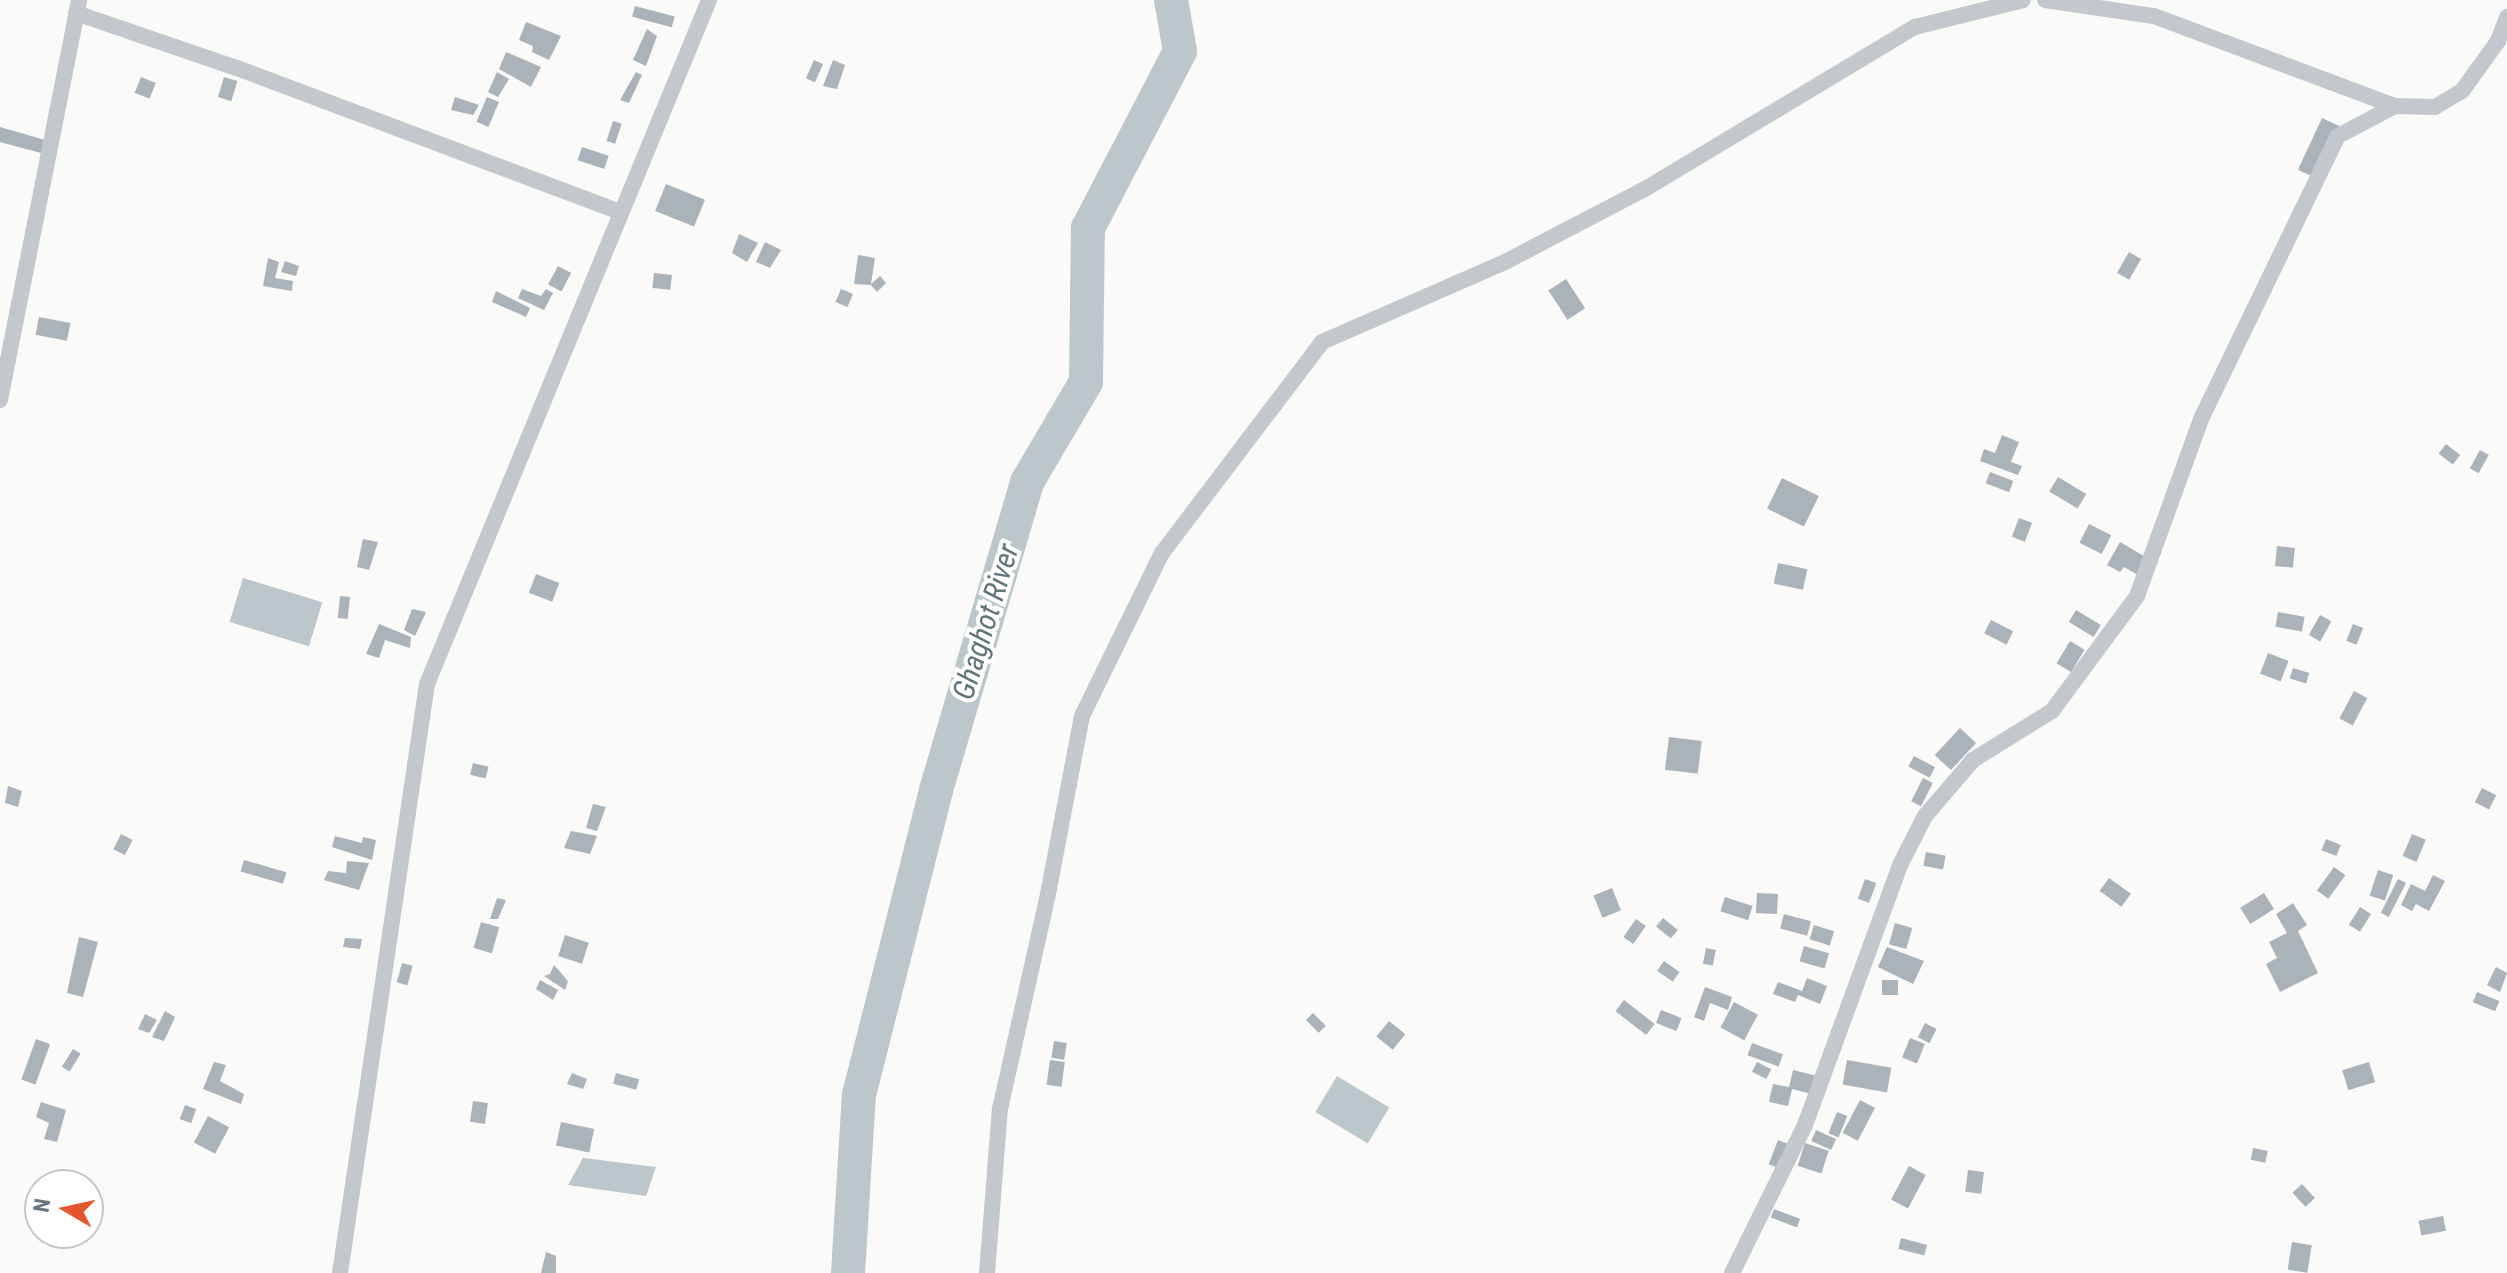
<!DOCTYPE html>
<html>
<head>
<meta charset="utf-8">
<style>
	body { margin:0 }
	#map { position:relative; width:2507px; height:1273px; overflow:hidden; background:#fafaf8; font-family:"Roboto Condensed",sans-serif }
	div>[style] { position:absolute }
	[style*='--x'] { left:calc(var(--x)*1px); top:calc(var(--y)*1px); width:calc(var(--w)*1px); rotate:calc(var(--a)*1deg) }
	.water>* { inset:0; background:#bbc7cb; transform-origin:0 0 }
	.river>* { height:34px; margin:-17px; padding:0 17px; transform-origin:17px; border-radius:17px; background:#bbc7cb }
	.building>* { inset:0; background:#aab3b9; transform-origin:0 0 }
	.street>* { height:16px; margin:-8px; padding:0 8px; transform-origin:8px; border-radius:8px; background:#c3c8cc }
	span { translate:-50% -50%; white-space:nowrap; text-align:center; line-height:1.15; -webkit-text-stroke:8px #fff; paint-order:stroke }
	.water-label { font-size:30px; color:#60757c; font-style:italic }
	.north { position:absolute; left:24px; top:1169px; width:80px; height:80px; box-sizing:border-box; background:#fff; border:2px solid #c1c8cd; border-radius:50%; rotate:279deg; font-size:22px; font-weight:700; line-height:32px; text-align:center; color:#657683 }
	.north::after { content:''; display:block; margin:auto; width:28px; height:36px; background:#e4572e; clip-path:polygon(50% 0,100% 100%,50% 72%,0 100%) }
</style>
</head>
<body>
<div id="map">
	<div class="water">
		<div style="left:243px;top:578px;width:83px;height:46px;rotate:17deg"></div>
		<div style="left:1337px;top:1076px;width:61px;height:42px;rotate:31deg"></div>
		<div style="clip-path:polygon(583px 1158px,656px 1167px,646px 1196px,568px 1185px)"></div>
	</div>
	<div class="river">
		<div style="--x:848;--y:1273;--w:178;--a:-86.5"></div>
		<div style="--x:859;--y:1095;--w:315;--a:-75.8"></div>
		<div style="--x:936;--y:790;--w:321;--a:-73.5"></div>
		<div style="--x:1027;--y:482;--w:116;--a:-59.5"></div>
		<div style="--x:1086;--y:382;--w:154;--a:-89.3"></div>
		<div style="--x:1088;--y:228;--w:199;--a:-62.5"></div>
		<div style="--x:1180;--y:51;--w:52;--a:-100"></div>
	</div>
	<div class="building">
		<div style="left:635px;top:6px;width:41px;height:11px;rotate:15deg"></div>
		<div style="clip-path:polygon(526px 22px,561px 36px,549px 60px,532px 52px,533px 46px,519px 40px)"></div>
		<div style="clip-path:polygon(647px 29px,657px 36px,646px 66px,633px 60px)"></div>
		<div style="clip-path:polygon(506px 52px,541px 67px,531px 87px,499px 69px)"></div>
		<div style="left:814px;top:60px;width:10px;height:20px;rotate:24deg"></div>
		<div style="clip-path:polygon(833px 60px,845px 65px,837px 89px,823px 86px)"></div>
		<div style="clip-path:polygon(497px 72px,509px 79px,498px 97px,488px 92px)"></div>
		<div style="clip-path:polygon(636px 72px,642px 75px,629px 103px,620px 100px)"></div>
		<div style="left:141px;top:77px;width:16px;height:17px;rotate:22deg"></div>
		<div style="left:224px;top:77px;width:14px;height:21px;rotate:17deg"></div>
		<div style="clip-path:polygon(455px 97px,479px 105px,473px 115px,451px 110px)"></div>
		<div style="left:487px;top:97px;width:13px;height:27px;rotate:23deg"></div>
		<div style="left:2322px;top:118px;width:19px;height:57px;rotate:25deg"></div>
		<div style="left:613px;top:121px;width:9px;height:21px;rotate:18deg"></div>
		<div style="clip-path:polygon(0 127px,45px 140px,41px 153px,0 142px)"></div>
		<div style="left:582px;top:147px;width:28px;height:14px;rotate:18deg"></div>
		<div style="left:666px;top:184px;width:42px;height:29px;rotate:22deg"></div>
		<div style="clip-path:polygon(739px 234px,758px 243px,747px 262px,732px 253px)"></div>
		<div style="clip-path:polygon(765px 242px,781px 250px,770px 268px,756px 262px)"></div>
		<div style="left:2129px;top:252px;width:14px;height:24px;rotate:30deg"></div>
		<div style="clip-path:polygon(858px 255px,875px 258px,871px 284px,880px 276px,886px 283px,877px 292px,871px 285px,854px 284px)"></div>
		<div style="clip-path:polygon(268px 258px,279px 262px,275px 278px,293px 281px,292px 291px,263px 286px)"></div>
		<div style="clip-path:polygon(285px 261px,299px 266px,296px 276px,281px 272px)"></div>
		<div style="left:558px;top:266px;width:15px;height:21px;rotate:28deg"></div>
		<div style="left:654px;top:273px;width:18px;height:15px;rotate:6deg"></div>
		<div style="left:1566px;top:279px;width:35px;height:21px;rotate:57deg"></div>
		<div style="clip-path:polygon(522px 289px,541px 296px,546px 289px,553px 293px,544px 310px,518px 298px)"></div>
		<div style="left:841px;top:289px;width:13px;height:14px;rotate:23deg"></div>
		<div style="clip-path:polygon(496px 291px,530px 308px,526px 317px,492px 302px)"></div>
		<div style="left:39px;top:317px;width:32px;height:18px;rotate:11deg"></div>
		<div style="clip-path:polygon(2002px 435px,2019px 442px,2011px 462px,2022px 466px,2018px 475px,1980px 461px,1984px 449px,1995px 453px)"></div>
		<div style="left:2446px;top:444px;width:18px;height:12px;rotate:38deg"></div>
		<div style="left:2480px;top:450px;width:10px;height:21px;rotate:29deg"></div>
		<div style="left:1990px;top:472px;width:25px;height:12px;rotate:21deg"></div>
		<div style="left:2058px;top:477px;width:33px;height:17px;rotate:31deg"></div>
		<div style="left:1782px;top:478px;width:41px;height:34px;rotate:26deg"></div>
		<div style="left:2019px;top:518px;width:14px;height:20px;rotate:21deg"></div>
		<div style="left:2089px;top:524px;width:25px;height:21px;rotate:27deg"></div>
		<div style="clip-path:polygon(363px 539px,378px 542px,369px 570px,357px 567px)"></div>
		<div style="clip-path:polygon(2120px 542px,2147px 558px,2138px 575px,2124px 567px,2120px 572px,2107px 565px)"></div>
		<div style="left:2277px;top:546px;width:18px;height:20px;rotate:6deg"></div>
		<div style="left:1778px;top:563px;width:30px;height:21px;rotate:12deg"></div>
		<div style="left:536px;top:574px;width:25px;height:20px;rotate:21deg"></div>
		<div style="left:340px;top:596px;width:10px;height:22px;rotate:6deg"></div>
		<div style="clip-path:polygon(412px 609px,426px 612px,415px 636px,404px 630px)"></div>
		<div style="left:2076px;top:610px;width:29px;height:14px;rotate:31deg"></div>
		<div style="left:2278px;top:612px;width:27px;height:15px;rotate:10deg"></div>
		<div style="left:2320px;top:615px;width:13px;height:23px;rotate:29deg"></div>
		<div style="left:1991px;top:620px;width:25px;height:15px;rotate:27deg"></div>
		<div style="clip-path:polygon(379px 624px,411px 637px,410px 648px,385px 640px,379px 658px,366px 654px)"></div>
		<div style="left:2353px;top:624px;width:11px;height:18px;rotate:22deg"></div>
		<div style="left:2070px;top:641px;width:17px;height:26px;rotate:31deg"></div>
		<div style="left:2268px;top:653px;width:22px;height:22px;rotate:21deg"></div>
		<div style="left:2293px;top:668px;width:17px;height:11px;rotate:17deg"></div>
		<div style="left:2354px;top:691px;width:15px;height:31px;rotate:28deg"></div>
		<div style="left:1960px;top:728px;width:22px;height:37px;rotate:43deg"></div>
		<div style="left:1669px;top:737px;width:33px;height:33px;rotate:7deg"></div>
		<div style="left:1914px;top:756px;width:24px;height:12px;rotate:28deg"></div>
		<div style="left:473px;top:763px;width:16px;height:12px;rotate:14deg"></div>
		<div style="left:1923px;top:778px;width:11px;height:26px;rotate:27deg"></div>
		<div style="clip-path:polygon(8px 786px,22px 791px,18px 807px,5px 803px)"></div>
		<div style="left:2482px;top:788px;width:16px;height:16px;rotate:27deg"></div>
		<div style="clip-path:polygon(593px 804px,606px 807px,597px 831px,586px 828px)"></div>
		<div style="clip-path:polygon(571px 831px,597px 836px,590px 854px,564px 848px)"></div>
		<div style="left:121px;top:834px;width:13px;height:17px;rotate:27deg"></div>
		<div style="left:2412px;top:834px;width:15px;height:24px;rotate:23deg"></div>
		<div style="clip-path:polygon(335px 836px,362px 843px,363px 837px,376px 840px,372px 860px,332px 847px)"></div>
		<div style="left:2326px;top:839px;width:16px;height:12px;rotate:22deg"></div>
		<div style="left:1926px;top:852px;width:20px;height:14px;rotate:11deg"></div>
		<div style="left:244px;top:860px;width:44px;height:12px;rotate:16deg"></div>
		<div style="clip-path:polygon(347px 861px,369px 863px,359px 890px,324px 880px,328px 871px,346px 873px)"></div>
		<div style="left:2334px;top:867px;width:14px;height:29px;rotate:36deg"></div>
		<div style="left:2378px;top:870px;width:16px;height:27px;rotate:18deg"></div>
		<div style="clip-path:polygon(2433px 875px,2445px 881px,2429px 911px,2416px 904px,2412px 911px,2401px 905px,2411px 884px,2425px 891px)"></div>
		<div style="left:2109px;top:878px;width:27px;height:16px;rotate:36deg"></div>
		<div style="left:1865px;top:879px;width:12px;height:21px;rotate:20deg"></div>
		<div style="left:2398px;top:879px;width:9px;height:38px;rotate:27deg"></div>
		<div style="left:1612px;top:888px;width:24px;height:20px;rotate:68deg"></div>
		<div style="left:1757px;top:893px;width:21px;height:20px;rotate:3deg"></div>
		<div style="left:2264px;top:893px;width:19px;height:28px;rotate:58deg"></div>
		<div style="left:1725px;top:897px;width:29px;height:15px;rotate:18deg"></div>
		<div style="clip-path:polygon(497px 898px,506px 900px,498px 919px,490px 919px)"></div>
		<div style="clip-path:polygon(2293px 903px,2307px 925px,2298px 931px,2318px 973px,2280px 992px,2266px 964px,2277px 958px,2269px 942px,2287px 933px,2276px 914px)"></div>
		<div style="left:2360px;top:907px;width:13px;height:21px;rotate:32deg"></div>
		<div style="left:1784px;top:914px;width:28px;height:15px;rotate:15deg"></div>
		<div style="left:1663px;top:918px;width:19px;height:11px;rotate:39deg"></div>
		<div style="left:1636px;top:919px;width:12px;height:22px;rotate:35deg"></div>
		<div style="left:481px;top:922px;width:19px;height:27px;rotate:16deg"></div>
		<div style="left:1895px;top:923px;width:18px;height:22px;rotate:16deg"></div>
		<div style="left:1814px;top:925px;width:21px;height:15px;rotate:17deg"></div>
		<div style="left:565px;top:935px;width:25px;height:22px;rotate:18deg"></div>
		<div style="clip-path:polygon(79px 937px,98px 942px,83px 997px,67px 993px)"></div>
		<div style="clip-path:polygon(345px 938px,362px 939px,360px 949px,343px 947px)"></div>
		<div style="left:1804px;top:946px;width:26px;height:16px;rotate:16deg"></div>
		<div style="clip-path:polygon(1887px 947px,1924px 961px,1913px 984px,1878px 967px)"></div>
		<div style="left:1706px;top:948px;width:10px;height:16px;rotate:11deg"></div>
		<div style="left:1664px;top:961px;width:19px;height:12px;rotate:35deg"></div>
		<div style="left:402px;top:963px;width:11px;height:20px;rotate:15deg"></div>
		<div style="clip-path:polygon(554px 965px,568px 981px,565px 990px,544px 976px,550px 974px)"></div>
		<div style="clip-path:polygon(2496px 967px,2507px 973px,2500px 992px,2487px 985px)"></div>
		<div style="clip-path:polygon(1807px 978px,1827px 986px,1820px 1004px,1798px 995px,1795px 1002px,1773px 994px,1778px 982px,1802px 991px)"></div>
		<div style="clip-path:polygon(540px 980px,558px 990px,553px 1000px,536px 989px)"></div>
		<div style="left:1898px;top:980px;width:15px;height:16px;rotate:90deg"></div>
		<div style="clip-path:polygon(1705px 987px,1732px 997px,1728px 1010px,1710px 1003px,1704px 1021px,1694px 1017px)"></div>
		<div style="left:2477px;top:992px;width:24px;height:11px;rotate:22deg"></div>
		<div style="left:1624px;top:1000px;width:39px;height:14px;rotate:38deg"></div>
		<div style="left:1734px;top:1002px;width:27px;height:29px;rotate:28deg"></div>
		<div style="left:1661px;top:1010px;width:22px;height:14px;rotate:21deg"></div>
		<div style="clip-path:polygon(165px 1011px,175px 1017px,164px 1041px,152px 1037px)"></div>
		<div style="left:1313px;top:1013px;width:18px;height:10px;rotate:45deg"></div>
		<div style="clip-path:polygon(145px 1014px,157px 1020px,149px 1033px,138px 1029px)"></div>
		<div style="left:1389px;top:1021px;width:21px;height:20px;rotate:39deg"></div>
		<div style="left:1925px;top:1023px;width:13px;height:16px;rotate:27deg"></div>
		<div style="left:1910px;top:1038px;width:16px;height:21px;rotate:22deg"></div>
		<div style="left:36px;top:1039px;width:15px;height:43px;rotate:20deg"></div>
		<div style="left:1054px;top:1041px;width:13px;height:17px;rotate:9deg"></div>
		<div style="left:1752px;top:1043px;width:33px;height:13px;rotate:20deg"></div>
		<div style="left:73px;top:1049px;width:9px;height:21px;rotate:32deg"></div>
		<div style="left:1050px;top:1060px;width:15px;height:25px;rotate:8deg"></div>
		<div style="left:1847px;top:1060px;width:45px;height:25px;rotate:10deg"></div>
		<div style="clip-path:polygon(214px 1062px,226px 1065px,220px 1081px,244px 1094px,241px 1104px,203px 1089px)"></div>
		<div style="left:1757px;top:1062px;width:16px;height:11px;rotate:27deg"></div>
		<div style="left:2369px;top:1062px;width:21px;height:28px;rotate:73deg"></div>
		<div style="clip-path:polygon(1793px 1070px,1817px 1076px,1812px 1094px,1792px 1089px,1788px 1106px,1769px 1102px,1773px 1084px,1789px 1087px)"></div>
		<div style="clip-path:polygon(572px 1073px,587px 1079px,583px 1089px,567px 1084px)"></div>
		<div style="left:616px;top:1073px;width:24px;height:11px;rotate:15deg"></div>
		<div style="left:1860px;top:1100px;width:17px;height:37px;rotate:28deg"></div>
		<div style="left:473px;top:1101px;width:15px;height:21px;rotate:8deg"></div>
		<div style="clip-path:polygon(41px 1102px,66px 1110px,57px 1142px,44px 1139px,49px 1123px,36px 1117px)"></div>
		<div style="left:185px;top:1105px;width:12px;height:15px;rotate:20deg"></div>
		<div style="left:1837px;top:1112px;width:11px;height:23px;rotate:22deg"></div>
		<div style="left:208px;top:1116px;width:24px;height:30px;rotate:28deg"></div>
		<div style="left:561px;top:1122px;width:34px;height:24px;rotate:12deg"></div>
		<div style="left:1816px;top:1130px;width:22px;height:12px;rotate:24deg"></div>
		<div style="left:1778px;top:1140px;width:14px;height:26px;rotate:21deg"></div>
		<div style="left:1805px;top:1143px;width:25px;height:24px;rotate:18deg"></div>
		<div style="left:2253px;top:1148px;width:15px;height:12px;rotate:11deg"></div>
		<div style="left:1909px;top:1166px;width:19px;height:38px;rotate:28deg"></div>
		<div style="left:1968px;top:1170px;width:16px;height:22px;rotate:7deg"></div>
		<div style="left:2302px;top:1184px;width:19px;height:13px;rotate:47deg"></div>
		<div style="left:1774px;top:1209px;width:28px;height:9px;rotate:21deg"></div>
		<div style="left:2443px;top:1216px;width:15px;height:25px;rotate:79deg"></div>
		<div style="left:1901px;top:1238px;width:27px;height:11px;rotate:15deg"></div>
		<div style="left:2292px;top:1242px;width:20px;height:28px;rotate:9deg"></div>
		<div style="clip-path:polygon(546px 1252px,556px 1256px,556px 1273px,541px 1273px)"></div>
	</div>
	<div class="street">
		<div style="--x:2045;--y:0;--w:110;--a:8.4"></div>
		<div style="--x:2154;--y:16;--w:257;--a:20.5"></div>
		<div style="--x:76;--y:13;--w:170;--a:18.9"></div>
		<div style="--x:237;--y:68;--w:410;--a:20.6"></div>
		<div style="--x:0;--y:400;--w:408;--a:-78.8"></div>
		<div style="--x:340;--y:1273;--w:595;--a:-81.6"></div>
		<div style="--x:427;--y:684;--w:740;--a:-67.59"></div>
		<div style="--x:987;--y:1273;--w:165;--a:-85.5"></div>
		<div style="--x:1000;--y:1109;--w:220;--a:-77.4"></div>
		<div style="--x:1048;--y:894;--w:181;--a:-79.2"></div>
		<div style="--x:1082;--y:716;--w:182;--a:-63.9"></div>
		<div style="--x:1162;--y:553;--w:265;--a:-52.8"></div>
		<div style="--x:1322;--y:342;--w:202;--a:-23.6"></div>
		<div style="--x:1507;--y:261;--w:156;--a:-27.6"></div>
		<div style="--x:1645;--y:189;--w:315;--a:-31"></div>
		<div style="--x:1915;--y:27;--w:111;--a:-14"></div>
		<div style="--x:1732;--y:1273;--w:165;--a:-63.7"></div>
		<div style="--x:1805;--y:1125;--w:277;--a:-69.9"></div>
		<div style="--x:1900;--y:865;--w:55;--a:-63"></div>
		<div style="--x:1925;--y:816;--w:74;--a:-49.4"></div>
		<div style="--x:1973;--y:760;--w:93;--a:-31.8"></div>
		<div style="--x:2052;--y:711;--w:143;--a:-53.5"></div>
		<div style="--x:2137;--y:596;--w:188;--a:-70.1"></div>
		<div style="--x:2201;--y:419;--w:314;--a:-64.2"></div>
		<div style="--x:2338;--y:136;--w:64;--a:-27.8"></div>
		<div style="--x:2395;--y:106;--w:40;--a:1.4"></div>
		<div style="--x:2435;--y:107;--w:31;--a:-31"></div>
		<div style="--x:2462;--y:91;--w:62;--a:-54.2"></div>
		<div style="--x:2498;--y:41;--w:26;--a:-69"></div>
	</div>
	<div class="water-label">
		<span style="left:986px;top:622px;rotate:-73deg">Ghaghot River</span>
	</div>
	<div class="north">N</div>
</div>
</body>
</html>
